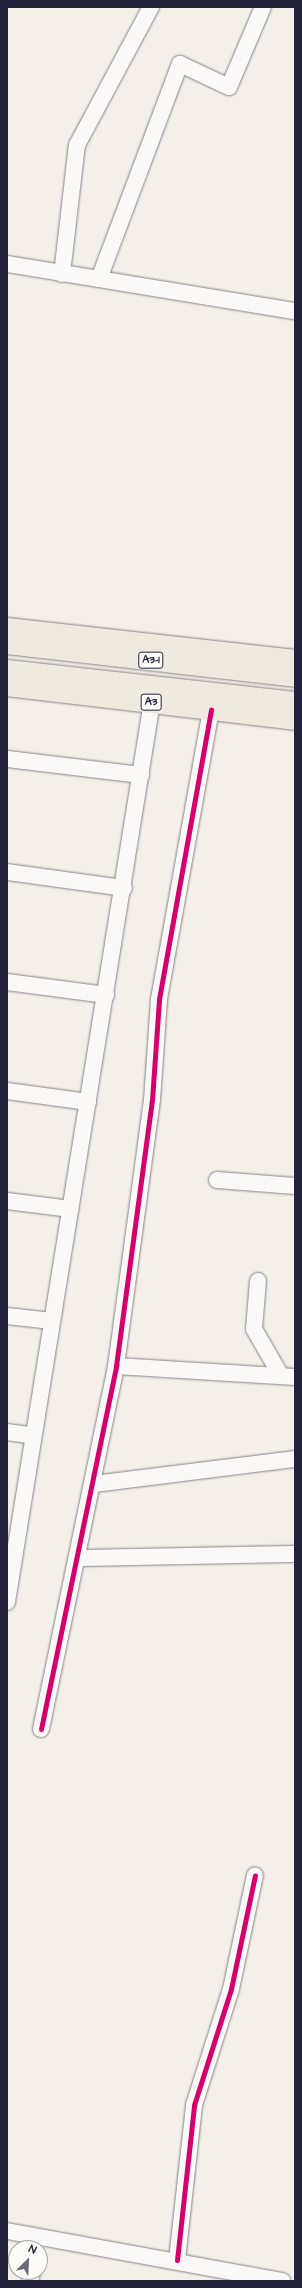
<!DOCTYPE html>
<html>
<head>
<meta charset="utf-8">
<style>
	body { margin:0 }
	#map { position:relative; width:302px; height:2288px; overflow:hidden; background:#f4efe9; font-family:"Architects Daughter",sans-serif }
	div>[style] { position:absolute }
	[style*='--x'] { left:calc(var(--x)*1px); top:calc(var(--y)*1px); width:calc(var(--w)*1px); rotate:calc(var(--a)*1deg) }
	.roads { filter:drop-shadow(0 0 1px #858385) drop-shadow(0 0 1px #858385) }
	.minor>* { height:16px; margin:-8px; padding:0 8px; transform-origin:8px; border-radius:8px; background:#faf9f7 }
	.major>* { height:20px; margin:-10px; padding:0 10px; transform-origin:10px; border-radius:10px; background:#eeeae0 }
	.highway>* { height:22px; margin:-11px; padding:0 11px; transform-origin:11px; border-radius:11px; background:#eeeae0 }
	.cycleway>* { height:5px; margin:-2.5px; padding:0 2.5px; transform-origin:2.5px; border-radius:2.5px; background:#d6006c }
	span { translate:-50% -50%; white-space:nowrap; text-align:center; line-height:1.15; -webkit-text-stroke:3.5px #fdfcf7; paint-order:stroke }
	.shield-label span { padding:1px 3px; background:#fdfcf7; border:1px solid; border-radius:3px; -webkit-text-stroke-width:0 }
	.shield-label { font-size:11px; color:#22223b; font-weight:700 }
	.frame { position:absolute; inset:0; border:8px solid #22223b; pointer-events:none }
	.north { position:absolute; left:8px; top:2240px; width:40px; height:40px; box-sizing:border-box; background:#fdfcf7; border:1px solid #a5a5ac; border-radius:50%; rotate:24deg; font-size:11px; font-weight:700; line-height:16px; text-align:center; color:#22223b }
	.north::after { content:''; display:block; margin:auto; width:14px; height:18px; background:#6c6a78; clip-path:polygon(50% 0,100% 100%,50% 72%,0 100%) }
</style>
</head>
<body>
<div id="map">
	<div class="roads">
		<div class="minor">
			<div style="--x:7;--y:264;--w:292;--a:9.3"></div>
			<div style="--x:62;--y:274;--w:130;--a:-83.4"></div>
			<div style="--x:77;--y:145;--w:157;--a:-61.8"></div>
			<div style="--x:99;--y:279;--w:230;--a:-69.4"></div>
			<div style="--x:180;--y:64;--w:54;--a:25.1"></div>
			<div style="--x:229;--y:87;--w:87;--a:-67"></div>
			<div style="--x:7;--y:759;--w:135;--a:6.8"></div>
			<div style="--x:7;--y:872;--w:118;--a:7.8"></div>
			<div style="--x:7;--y:982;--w:100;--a:7.5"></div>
			<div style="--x:7;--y:1091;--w:82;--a:7.7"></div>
			<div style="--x:217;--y:1180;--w:78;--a:4.4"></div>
			<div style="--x:7;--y:1201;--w:64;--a:7.2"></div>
			<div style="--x:258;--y:1281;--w:48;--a:94.8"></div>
			<div style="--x:254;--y:1329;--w:54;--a:60.1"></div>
			<div style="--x:7;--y:1316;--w:45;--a:6.3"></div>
			<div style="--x:116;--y:1366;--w:179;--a:3.5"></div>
			<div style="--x:7;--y:1432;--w:27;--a:8"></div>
			<div style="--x:94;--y:1484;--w:203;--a:-7.1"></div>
			<div style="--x:78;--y:1558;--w:217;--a:-1.1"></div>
			<div style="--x:7;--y:1602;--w:912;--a:-80.85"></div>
			<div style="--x:41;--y:1729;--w:371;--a:-78.3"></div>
			<div style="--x:116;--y:1366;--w:268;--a:-82.3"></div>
			<div style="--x:152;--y:1100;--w:101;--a:-86"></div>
			<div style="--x:159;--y:999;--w:294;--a:-79.8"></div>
			<div style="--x:7;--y:2231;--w:280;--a:10.3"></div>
			<div style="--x:177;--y:2260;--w:156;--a:-83.7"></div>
			<div style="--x:194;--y:2105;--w:122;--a:-72.3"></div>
			<div style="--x:231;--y:1989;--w:116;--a:-78.1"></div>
			<div style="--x:30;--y:2281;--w:9;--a:-77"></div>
		</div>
		<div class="major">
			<div style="--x:7;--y:628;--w:290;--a:6.3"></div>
			<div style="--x:7;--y:686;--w:290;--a:6.7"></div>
		</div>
		<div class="highway">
			<div style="--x:7;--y:643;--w:290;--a:6.5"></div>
			<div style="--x:7;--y:671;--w:290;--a:6.3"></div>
		</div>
	</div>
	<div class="cycleway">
		<div style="--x:41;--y:1729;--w:371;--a:-78.3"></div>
		<div style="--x:116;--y:1366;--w:268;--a:-82.3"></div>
		<div style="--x:152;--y:1100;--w:101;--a:-86"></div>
		<div style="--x:159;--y:999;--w:294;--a:-79.8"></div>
		<div style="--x:177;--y:2260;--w:156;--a:-83.7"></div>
		<div style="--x:194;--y:2105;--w:122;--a:-72.3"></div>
		<div style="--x:231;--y:1989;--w:116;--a:-78.1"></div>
	</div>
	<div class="shield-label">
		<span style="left:151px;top:660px">A3-1</span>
		<span style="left:151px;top:702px">A3</span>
	</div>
	<div class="frame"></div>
	<div class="north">N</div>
</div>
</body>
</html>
